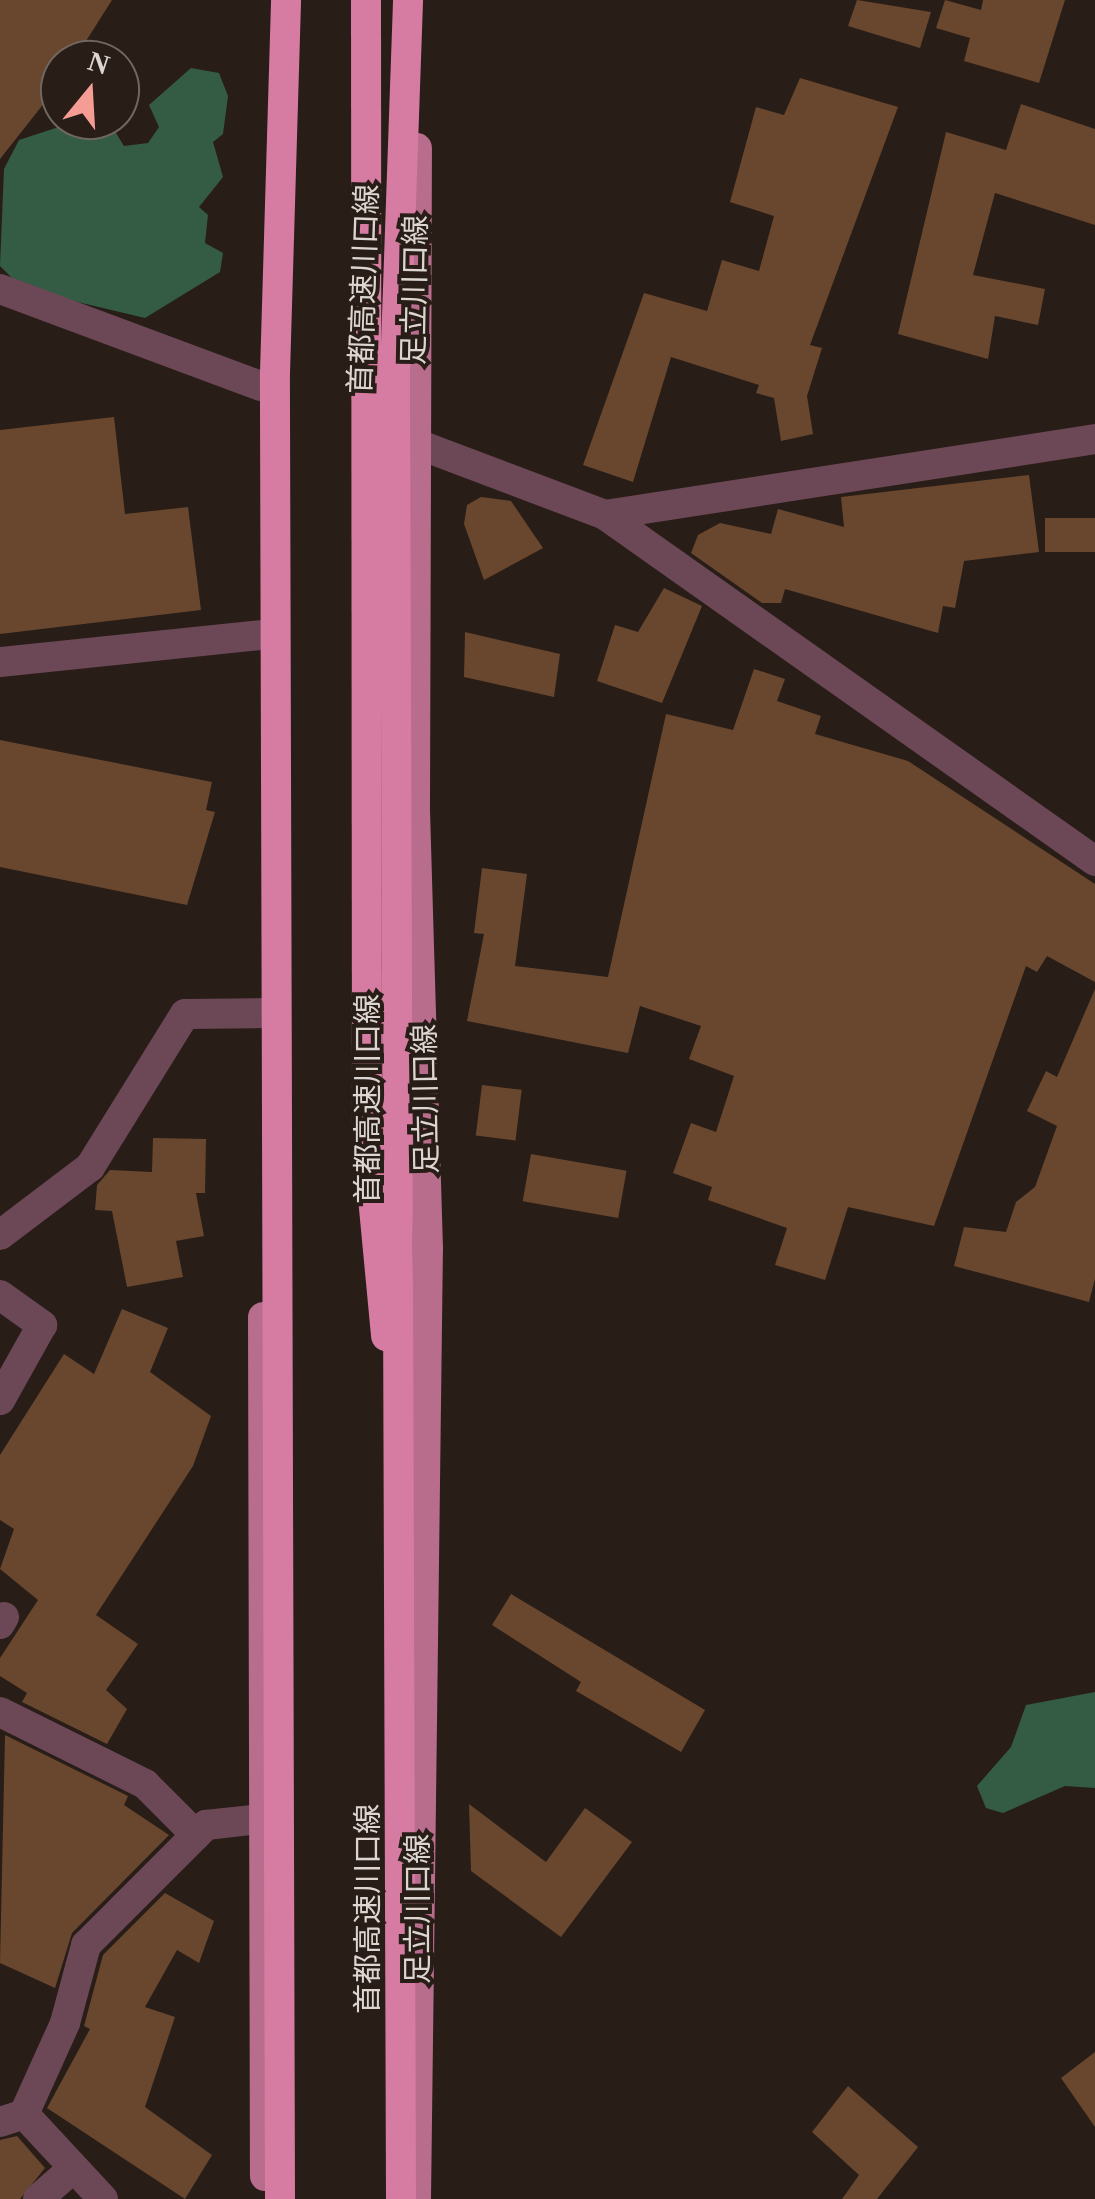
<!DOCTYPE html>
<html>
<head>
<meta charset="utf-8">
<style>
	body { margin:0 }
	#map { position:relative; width:1095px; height:2199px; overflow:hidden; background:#281d17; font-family:"Times New Roman","Noto Sans JP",serif }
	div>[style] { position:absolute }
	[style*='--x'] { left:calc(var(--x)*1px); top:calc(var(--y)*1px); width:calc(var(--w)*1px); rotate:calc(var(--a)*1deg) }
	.forest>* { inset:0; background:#345c45 }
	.building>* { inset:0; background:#69472e; transform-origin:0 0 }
	.minor>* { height:30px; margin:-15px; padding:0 15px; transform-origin:15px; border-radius:15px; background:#6c4756 }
	.major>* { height:30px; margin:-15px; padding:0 15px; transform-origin:15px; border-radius:15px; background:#b86d8d }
	.highway>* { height:30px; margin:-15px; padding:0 15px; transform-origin:15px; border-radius:15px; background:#d67ca2 }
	span { translate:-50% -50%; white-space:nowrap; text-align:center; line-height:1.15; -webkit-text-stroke:8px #281d17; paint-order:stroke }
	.street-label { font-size:30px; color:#ddd5d1 }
	.north { position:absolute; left:40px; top:40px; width:100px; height:100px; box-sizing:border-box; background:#281d17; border:2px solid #706761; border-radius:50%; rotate:18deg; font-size:28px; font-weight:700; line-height:40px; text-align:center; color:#ddd5d1 }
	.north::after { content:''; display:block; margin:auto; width:35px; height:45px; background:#f59c95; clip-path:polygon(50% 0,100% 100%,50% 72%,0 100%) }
</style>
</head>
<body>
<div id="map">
	<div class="forest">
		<div style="clip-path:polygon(191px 68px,219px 73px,228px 96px,223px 134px,213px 142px,223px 177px,199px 207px,208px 215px,205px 243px,223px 253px,220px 272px,145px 318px,23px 289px,0 266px,4px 169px,19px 140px,80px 120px,113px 128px,124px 146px,148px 143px,159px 127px,149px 105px)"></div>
		<div style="clip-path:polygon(1095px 1692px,1095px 1788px,1065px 1786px,1003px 1813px,986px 1808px,977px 1786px,1011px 1747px,1026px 1705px)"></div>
	</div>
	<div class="building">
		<div style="clip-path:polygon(0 0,112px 0,74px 60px,60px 60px,60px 83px,0 159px)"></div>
		<div style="clip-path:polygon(857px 0,931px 12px,920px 48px,848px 26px)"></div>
		<div style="clip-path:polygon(945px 0,981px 10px,983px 0,1065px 0,1039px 83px,964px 61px,970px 38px,936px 28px)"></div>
		<div style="clip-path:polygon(800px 78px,898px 107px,810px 345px,822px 348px,807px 396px,813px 434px,781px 441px,774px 398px,756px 393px,759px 385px,671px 357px,633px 482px,583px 465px,644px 293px,707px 311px,722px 260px,759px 271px,774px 216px,730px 202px,756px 107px,784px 115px)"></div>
		<div style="clip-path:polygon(1021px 104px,1095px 129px,1095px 225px,995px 193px,973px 275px,1045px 289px,1038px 325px,995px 316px,988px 359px,898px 334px,946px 132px,1006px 150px)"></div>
		<div style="clip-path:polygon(114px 417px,125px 514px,188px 507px,201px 610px,0 634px,0 430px)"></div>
		<div style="clip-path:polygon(1029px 475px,1039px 552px,964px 561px,955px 608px,943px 606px,938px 633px,785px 589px,781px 603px,762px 603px,691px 553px,698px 535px,720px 523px,771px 534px,778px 509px,844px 527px,841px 497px)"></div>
		<div style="clip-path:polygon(481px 497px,511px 501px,543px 548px,484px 580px,464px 524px,467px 505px)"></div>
		<div style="left:1095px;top:518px;width:34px;height:50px;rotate:90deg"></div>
		<div style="clip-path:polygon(664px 588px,702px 606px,662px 703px,597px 681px,615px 625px,638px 632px)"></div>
		<div style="clip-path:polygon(465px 632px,560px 654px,554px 697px,464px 677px)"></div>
		<div style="clip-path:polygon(754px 669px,785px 679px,777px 701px,821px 716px,815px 734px,908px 761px,1095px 884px,1095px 982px,1047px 956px,1037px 972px,1026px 966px,934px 1226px,848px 1207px,825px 1280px,775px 1265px,787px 1228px,708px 1200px,712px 1187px,673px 1173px,691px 1123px,716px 1132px,734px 1076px,689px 1059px,701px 1026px,640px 1006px,628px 1053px,467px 1021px,484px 934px,474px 933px,482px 868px,527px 874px,515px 966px,608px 977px,666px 714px,733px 730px)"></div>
		<div style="clip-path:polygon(0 740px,212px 782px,206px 810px,215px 812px,187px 905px,0 867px)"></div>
		<div style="clip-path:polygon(1095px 989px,1095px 1279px,1089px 1302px,954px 1266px,964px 1227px,1006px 1232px,1016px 1202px,1035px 1187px,1057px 1126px,1027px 1111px,1046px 1071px,1057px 1077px)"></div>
		<div style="left:482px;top:1085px;width:40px;height:51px;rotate:7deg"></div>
		<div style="clip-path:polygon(153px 1138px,206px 1139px,205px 1193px,196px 1193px,204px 1236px,176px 1241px,183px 1277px,127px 1287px,112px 1211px,95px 1210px,97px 1185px,110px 1170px,152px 1172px)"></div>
		<div style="left:531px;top:1154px;width:97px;height:48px;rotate:10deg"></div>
		<div style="clip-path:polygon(122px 1309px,168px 1328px,150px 1372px,211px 1416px,193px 1466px,96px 1615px,138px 1644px,106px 1690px,127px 1709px,107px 1744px,22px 1702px,27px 1693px,0 1676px,0 1658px,38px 1600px,0 1569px,14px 1529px,0 1520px,0 1455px,64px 1354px,94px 1374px)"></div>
		<div style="clip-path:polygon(511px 1594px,705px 1710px,681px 1752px,576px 1691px,581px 1682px,492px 1625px)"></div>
		<div style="clip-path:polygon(5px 1735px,128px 1796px,124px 1805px,169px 1835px,72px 1933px,55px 1988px,0 1963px)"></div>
		<div style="clip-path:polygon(469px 1804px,546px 1862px,585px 1808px,632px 1842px,561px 1937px,471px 1871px)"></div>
		<div style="clip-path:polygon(165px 1893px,214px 1921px,199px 1963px,177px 1950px,145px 2007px,175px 2017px,145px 2107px,212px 2155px,185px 2199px,47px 2108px,90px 2029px,84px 2026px,103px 1955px)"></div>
		<div style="clip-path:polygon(1095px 2052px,1095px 2127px,1061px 2078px)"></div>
		<div style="clip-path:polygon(848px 2086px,918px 2147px,877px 2199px,842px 2199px,859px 2175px,812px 2132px)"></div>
		<div style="clip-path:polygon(17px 2136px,45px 2168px,20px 2199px,0 2199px,0 2140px)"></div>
	</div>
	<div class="minor">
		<div style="--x:0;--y:289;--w:278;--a:20.4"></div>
		<div style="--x:412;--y:442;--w:206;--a:20.7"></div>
		<div style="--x:605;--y:515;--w:496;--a:-8.8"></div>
		<div style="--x:605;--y:515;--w:600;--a:35.23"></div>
		<div style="--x:0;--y:662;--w:264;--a:-5.9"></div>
		<div style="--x:0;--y:1235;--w:113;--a:-37.1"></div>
		<div style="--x:90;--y:1167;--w:180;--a:-58.2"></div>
		<div style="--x:185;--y:1014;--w:79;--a:-0.7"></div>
		<div style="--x:0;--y:1295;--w:52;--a:35.5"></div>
		<div style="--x:42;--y:1325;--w:86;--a:119.2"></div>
		<div style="--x:0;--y:1624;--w:8;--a:-60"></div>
		<div style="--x:0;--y:1712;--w:162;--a:26.4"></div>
		<div style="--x:145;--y:1784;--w:72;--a:45"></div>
		<div style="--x:24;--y:2114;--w:116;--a:47.1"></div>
		<div style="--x:0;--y:2122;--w:25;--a:-18"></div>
		<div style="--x:24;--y:2114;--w:100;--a:-65.7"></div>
		<div style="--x:65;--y:2023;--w:81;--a:-74.9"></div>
		<div style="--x:86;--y:1945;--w:170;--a:-45"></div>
		<div style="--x:206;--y:1825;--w:54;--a:-6.3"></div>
		<div style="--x:38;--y:2199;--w:41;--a:-41.1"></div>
	</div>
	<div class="major">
		<div style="--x:263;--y:1317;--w:859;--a:89.87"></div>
		<div style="--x:416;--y:2199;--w:950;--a:-89.28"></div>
		<div style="--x:428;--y:1249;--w:446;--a:-91.7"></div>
		<div style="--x:415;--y:803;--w:655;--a:-89.83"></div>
	</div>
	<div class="highway">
		<div style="--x:366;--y:0;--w:1134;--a:89.95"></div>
		<div style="--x:367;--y:1134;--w:203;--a:84.6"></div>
		<div style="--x:280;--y:2199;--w:1826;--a:-90.16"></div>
		<div style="--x:275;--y:373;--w:373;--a:-88.3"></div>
		<div style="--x:401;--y:2199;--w:1825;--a:-90.19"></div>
		<div style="--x:395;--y:374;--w:374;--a:-88"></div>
	</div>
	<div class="street-label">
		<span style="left:364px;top:289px;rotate:-88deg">首都高速川口線</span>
		<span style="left:415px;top:290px;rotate:-89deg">足立川口線</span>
		<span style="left:368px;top:1099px;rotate:-90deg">首都高速川口線</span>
		<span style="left:426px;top:1099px;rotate:-91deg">足立川口線</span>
		<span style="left:368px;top:1909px;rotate:-90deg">首都高速川口線</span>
		<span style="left:418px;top:1909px;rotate:-90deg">足立川口線</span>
	</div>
	<div class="north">N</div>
</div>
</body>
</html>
